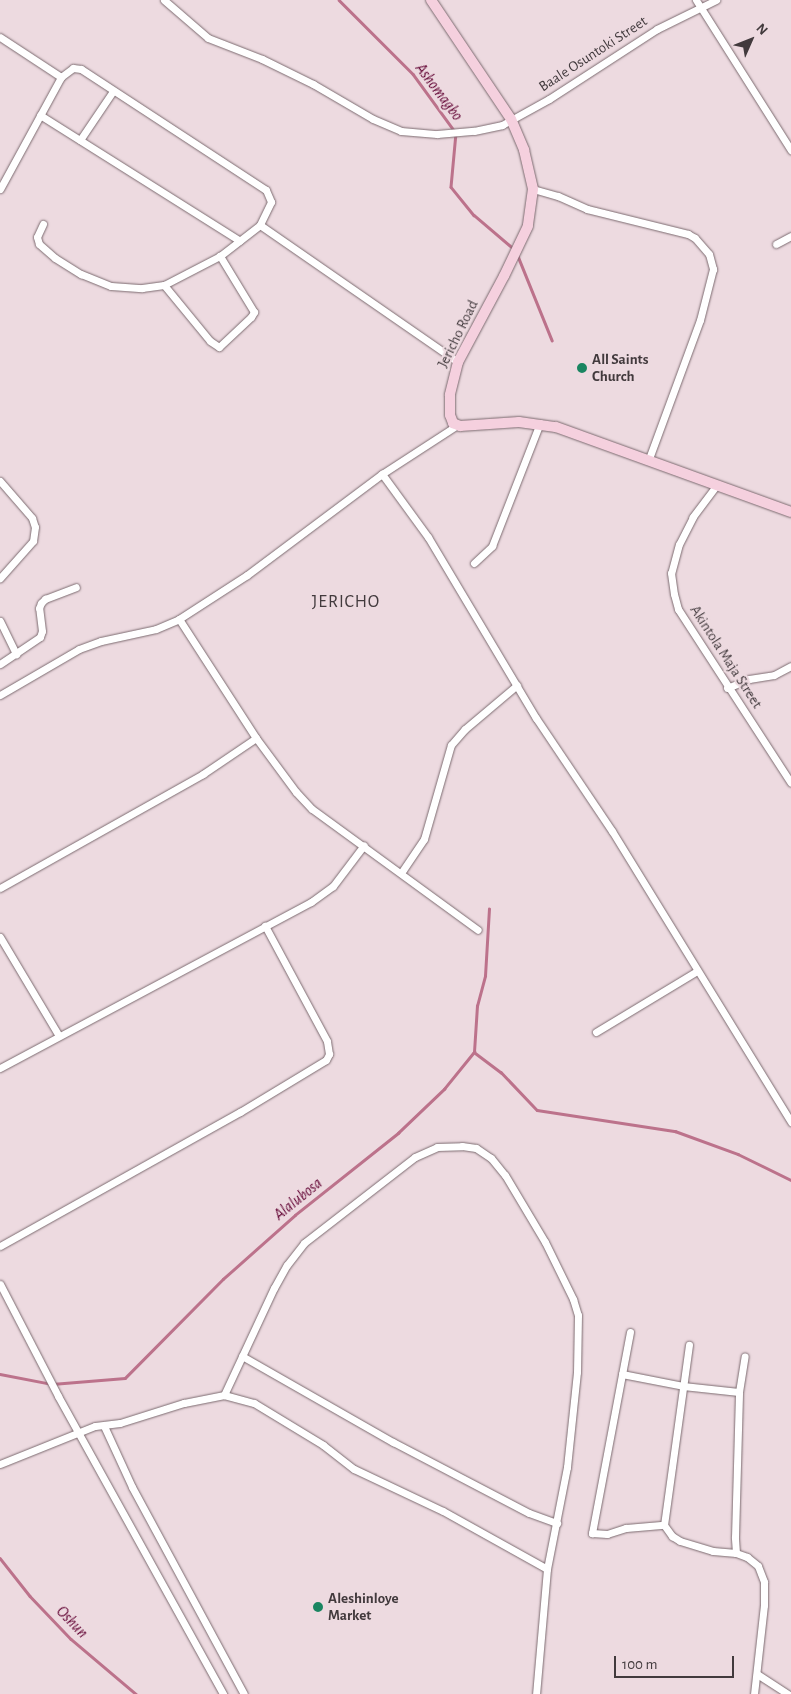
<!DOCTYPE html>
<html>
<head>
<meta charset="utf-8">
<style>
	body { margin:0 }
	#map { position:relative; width:791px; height:1694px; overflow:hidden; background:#eddae0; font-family:"Alegreya Sans",sans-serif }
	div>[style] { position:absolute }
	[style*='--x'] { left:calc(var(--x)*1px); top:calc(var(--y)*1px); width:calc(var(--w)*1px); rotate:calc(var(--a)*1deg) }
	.stream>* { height:2.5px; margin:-1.25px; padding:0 1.25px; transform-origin:1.25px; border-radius:1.25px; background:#bc728b }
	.roads { filter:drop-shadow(0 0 1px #7c6b70) drop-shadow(0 0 1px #7c6b70) }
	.street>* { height:7px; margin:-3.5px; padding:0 3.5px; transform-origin:3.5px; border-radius:3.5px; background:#fff }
	.secondary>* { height:10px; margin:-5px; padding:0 5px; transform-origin:5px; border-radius:5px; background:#f5d0de }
	.dots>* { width:14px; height:14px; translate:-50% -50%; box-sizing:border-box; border:2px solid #eddae0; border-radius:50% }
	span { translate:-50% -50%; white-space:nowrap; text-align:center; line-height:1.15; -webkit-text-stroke:4.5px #eddae0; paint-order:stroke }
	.street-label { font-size:15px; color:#423a3d }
	.poi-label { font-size:15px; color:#423a3d; font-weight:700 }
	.left { translate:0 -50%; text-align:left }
	.water-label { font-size:16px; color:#600131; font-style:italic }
	.quarter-label { font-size:18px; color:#423a3d; letter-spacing:1px }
	.north { position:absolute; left:726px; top:15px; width:50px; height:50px; -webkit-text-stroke:4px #eddae0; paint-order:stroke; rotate:46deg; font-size:14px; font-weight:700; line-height:20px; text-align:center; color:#423a3d }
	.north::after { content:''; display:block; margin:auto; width:18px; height:22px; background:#423a3d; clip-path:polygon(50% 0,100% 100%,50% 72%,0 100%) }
	.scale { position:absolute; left:614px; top:1656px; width:120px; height:22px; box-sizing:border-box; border:2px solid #423a3d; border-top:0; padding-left:6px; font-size:15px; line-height:18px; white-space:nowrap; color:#423a3d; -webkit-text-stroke:4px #eddae0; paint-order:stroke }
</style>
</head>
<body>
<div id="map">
	<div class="stream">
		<div style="--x:339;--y:0;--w:105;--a:45"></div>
		<div style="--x:413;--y:74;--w:73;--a:53.9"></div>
		<div style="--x:456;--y:133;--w:54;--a:95.3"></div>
		<div style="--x:451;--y:187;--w:36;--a:51"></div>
		<div style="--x:474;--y:215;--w:52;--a:40.4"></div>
		<div style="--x:518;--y:256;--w:91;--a:68"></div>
		<div style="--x:474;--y:1052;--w:34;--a:37"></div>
		<div style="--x:501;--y:1072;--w:52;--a:46.5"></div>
		<div style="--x:537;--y:1110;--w:140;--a:8.7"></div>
		<div style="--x:675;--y:1131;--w:67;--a:20.1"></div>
		<div style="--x:738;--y:1154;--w:59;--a:26.1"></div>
		<div style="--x:0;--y:1374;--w:53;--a:10.9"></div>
		<div style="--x:52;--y:1384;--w:73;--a:-4.7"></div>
		<div style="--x:125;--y:1378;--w:139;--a:-45.3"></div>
		<div style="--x:223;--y:1279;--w:96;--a:-41.6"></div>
		<div style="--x:295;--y:1215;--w:132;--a:-38.5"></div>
		<div style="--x:398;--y:1133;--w:64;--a:-43.7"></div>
		<div style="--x:444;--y:1089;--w:48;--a:-51"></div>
		<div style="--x:474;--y:1052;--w:46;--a:-86.3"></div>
		<div style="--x:477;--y:1006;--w:31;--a:-75"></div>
		<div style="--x:485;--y:976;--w:67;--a:-86.6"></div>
		<div style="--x:0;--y:1558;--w:48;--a:51.7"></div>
		<div style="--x:30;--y:1596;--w:59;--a:46.4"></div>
		<div style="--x:71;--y:1639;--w:85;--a:40.2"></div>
	</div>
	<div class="roads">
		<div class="street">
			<div style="--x:164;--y:0;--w:58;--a:40.8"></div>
			<div style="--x:208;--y:38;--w:58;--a:21.3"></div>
			<div style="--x:262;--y:59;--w:57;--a:26.1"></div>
			<div style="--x:313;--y:84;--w:69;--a:30.3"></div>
			<div style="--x:373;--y:119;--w:30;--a:23"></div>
			<div style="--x:401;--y:131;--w:36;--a:5"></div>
			<div style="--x:437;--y:134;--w:37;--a:-5"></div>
			<div style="--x:474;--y:131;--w:29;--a:-12"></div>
			<div style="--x:502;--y:125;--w:54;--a:-29"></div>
			<div style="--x:549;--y:99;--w:129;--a:-32.9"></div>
			<div style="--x:657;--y:29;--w:66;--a:-26.2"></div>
			<div style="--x:696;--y:0;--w:178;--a:57.7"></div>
			<div style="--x:0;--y:37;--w:73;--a:33.3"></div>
			<div style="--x:40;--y:115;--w:236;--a:32.2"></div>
			<div style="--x:80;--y:140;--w:59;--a:-56"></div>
			<div style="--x:0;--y:189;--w:128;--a:-61.4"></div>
			<div style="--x:61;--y:77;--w:15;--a:-37"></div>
			<div style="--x:73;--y:68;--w:8;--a:7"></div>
			<div style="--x:81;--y:69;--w:221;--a:33.2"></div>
			<div style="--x:266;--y:190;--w:13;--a:67"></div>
			<div style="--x:271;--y:202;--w:25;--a:116"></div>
			<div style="--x:260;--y:225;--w:241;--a:34.7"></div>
			<div style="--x:533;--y:189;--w:26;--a:16"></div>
			<div style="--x:558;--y:196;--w:32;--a:24"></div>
			<div style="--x:587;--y:209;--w:104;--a:13.9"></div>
			<div style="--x:688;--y:234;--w:8;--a:30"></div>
			<div style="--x:695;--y:238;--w:21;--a:49"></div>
			<div style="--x:709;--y:254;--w:16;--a:75"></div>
			<div style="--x:713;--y:269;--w:53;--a:104.3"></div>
			<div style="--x:700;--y:320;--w:150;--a:110.2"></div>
			<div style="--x:43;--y:224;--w:14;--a:115"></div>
			<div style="--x:37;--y:237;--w:7;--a:74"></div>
			<div style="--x:39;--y:244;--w:21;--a:41"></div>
			<div style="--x:55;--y:258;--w:31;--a:32"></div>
			<div style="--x:81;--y:274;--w:32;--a:22"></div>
			<div style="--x:111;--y:286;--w:31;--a:4"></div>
			<div style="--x:142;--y:288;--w:22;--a:-8"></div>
			<div style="--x:164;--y:285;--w:63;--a:-27.4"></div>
			<div style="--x:220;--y:256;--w:51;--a:-37.8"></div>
			<div style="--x:776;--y:244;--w:17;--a:-28"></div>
			<div style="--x:164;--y:285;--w:72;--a:50.6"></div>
			<div style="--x:210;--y:341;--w:11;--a:34"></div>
			<div style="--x:219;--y:347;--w:44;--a:-43.2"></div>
			<div style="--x:251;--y:317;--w:6;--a:-59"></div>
			<div style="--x:254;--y:312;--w:66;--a:-121.3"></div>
			<div style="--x:382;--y:474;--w:78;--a:53.9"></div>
			<div style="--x:428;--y:537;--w:211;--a:59.2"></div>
			<div style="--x:536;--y:718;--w:136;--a:56.1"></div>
			<div style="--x:612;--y:831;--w:342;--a:58.4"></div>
			<div style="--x:0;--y:481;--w:49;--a:49.1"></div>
			<div style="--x:32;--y:518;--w:9;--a:72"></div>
			<div style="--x:35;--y:527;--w:14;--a:98"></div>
			<div style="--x:33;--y:541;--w:50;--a:131.7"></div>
			<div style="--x:716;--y:486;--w:39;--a:127"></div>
			<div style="--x:693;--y:517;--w:30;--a:117"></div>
			<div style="--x:679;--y:544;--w:30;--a:105"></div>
			<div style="--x:671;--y:573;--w:21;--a:82"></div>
			<div style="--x:674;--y:594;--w:16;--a:75"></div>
			<div style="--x:678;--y:609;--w:207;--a:57"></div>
			<div style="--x:474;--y:563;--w:25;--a:-43"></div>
			<div style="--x:492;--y:546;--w:132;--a:-68.7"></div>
			<div style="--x:179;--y:619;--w:142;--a:57.1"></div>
			<div style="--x:256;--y:738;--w:67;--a:53.5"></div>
			<div style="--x:296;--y:792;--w:23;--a:47"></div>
			<div style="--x:312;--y:809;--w:205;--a:36.1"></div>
			<div style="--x:0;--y:621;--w:37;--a:64"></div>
			<div style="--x:0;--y:664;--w:48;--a:-34"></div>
			<div style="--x:40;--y:637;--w:6;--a:-72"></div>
			<div style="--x:42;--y:631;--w:23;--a:-97"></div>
			<div style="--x:39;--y:608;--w:5;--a:-68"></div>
			<div style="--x:41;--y:603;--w:6;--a:-45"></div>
			<div style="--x:45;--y:599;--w:33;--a:-21"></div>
			<div style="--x:727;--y:688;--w:24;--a:-22"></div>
			<div style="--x:749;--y:679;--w:25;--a:-9"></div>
			<div style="--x:774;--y:675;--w:19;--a:-28"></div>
			<div style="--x:0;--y:695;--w:91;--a:-30.2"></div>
			<div style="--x:79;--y:649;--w:23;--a:-20"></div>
			<div style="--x:101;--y:641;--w:56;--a:-12.3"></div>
			<div style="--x:156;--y:629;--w:25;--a:-23"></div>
			<div style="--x:179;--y:619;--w:81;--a:-32.9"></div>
			<div style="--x:247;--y:575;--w:169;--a:-36.8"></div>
			<div style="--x:382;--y:474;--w:88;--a:-33"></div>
			<div style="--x:401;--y:873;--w:41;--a:-55.9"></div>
			<div style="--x:424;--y:839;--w:98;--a:-74"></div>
			<div style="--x:451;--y:745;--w:21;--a:-49"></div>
			<div style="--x:465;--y:729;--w:68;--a:-40.2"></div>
			<div style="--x:0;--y:888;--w:233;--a:-29.3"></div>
			<div style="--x:203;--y:774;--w:64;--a:-34.2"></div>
			<div style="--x:0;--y:937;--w:115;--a:59.2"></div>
			<div style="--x:596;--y:1032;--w:118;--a:-31.1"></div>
			<div style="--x:0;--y:1068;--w:353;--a:-28.1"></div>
			<div style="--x:311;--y:902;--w:27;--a:-36"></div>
			<div style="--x:333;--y:886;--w:51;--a:-52.9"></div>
			<div style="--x:0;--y:1246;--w:275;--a:-29.2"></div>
			<div style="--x:240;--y:1112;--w:100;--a:-31.2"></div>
			<div style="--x:326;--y:1060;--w:7;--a:-63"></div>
			<div style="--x:329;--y:1054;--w:13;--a:-99"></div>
			<div style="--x:327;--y:1041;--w:131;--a:-118.3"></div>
			<div style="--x:0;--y:1284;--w:126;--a:62.6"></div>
			<div style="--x:58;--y:1396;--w:341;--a:61"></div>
			<div style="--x:630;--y:1332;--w:205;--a:100.7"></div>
			<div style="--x:592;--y:1533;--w:15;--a:4"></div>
			<div style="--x:607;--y:1534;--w:20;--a:-18"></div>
			<div style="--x:626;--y:1528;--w:38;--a:-5"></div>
			<div style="--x:664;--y:1525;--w:14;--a:54"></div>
			<div style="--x:672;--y:1536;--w:9;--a:32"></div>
			<div style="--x:680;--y:1541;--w:34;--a:17"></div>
			<div style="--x:713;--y:1551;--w:23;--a:5"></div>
			<div style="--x:736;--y:1553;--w:12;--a:20"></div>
			<div style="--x:747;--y:1557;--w:14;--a:39"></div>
			<div style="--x:758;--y:1566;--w:17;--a:69"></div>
			<div style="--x:764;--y:1582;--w:23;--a:90"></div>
			<div style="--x:764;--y:1605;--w:90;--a:96.4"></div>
			<div style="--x:242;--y:1356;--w:174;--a:29.7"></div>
			<div style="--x:393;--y:1442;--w:153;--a:27.6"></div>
			<div style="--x:529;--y:1513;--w:30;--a:20"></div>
			<div style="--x:622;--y:1374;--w:62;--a:11.1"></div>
			<div style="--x:683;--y:1386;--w:56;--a:6.1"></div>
			<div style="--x:224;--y:1395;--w:31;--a:15"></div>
			<div style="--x:254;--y:1403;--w:81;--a:31.3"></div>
			<div style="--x:323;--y:1445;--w:39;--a:38"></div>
			<div style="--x:354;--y:1469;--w:98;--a:25.3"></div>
			<div style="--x:443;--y:1511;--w:119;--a:29.1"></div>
			<div style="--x:104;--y:1426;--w:67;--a:65.3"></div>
			<div style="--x:132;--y:1487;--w:235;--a:61.6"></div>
			<div style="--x:0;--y:1464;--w:102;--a:-21.8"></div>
			<div style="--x:95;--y:1426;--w:25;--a:-7"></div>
			<div style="--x:120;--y:1423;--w:67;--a:-17.4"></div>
			<div style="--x:184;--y:1403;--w:41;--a:-11.3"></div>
			<div style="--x:224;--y:1395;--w:118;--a:-65"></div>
			<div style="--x:274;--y:1288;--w:26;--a:-61"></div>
			<div style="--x:287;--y:1265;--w:28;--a:-52"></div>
			<div style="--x:304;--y:1243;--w:140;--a:-37.8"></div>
			<div style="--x:415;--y:1157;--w:24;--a:-24"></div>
			<div style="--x:437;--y:1147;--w:25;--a:-2"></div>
			<div style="--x:462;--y:1146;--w:14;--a:8"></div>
			<div style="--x:476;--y:1148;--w:18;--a:34"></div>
			<div style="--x:491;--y:1158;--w:22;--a:51"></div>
			<div style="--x:505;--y:1175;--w:78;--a:59.2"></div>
			<div style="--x:545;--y:1242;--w:64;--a:63.8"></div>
			<div style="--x:573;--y:1299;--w:17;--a:73"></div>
			<div style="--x:578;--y:1315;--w:57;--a:91"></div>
			<div style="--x:577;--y:1372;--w:96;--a:96"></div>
			<div style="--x:567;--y:1467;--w:104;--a:101.1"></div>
			<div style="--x:547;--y:1569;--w:125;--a:95"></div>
			<div style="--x:664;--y:1525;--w:182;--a:-82.1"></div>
			<div style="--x:736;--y:1553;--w:16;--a:-94"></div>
			<div style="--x:735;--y:1537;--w:145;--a:-88.4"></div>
			<div style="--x:739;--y:1392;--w:36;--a:-81"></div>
			<div style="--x:757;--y:1674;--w:37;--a:33"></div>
		</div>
		<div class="secondary">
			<div style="--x:431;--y:0;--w:143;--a:56.1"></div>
			<div style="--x:511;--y:119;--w:34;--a:67"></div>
			<div style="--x:524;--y:150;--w:40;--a:77"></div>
			<div style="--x:533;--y:189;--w:37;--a:98"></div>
			<div style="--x:528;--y:226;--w:55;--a:115.6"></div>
			<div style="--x:504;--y:276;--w:98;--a:118.1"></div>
			<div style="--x:458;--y:362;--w:34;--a:104"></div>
			<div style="--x:450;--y:395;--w:20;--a:90"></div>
			<div style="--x:450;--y:415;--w:9;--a:69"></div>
			<div style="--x:453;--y:423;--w:8;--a:23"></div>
			<div style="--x:460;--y:426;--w:59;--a:-3.9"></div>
			<div style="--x:519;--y:422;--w:37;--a:8"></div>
			<div style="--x:556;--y:427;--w:250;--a:19.9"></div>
		</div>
	</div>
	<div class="dots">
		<div style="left:582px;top:368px;background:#1a8561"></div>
		<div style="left:318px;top:1607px;background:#1a8561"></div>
	</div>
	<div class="street-label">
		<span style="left:593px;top:54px;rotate:-33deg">Baale Osuntoki Street</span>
		<span style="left:458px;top:334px;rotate:-64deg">Jericho Road</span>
		<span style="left:726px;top:657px;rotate:57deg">Akintola Maja Street</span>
	</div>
	<div class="poi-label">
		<span class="left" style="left:592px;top:368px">All Saints<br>Church</span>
		<span class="left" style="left:328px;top:1607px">Aleshinloye<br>Market</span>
	</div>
	<div class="water-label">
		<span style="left:439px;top:92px;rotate:53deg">Ashomagbo</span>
		<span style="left:298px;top:1199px;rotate:-39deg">Alalubosa</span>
		<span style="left:72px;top:1622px;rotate:46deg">Oshun</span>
	</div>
	<div class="quarter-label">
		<span style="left:346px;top:602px">JERICHO</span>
	</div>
	<div class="north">N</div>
	<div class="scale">100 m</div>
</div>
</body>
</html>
